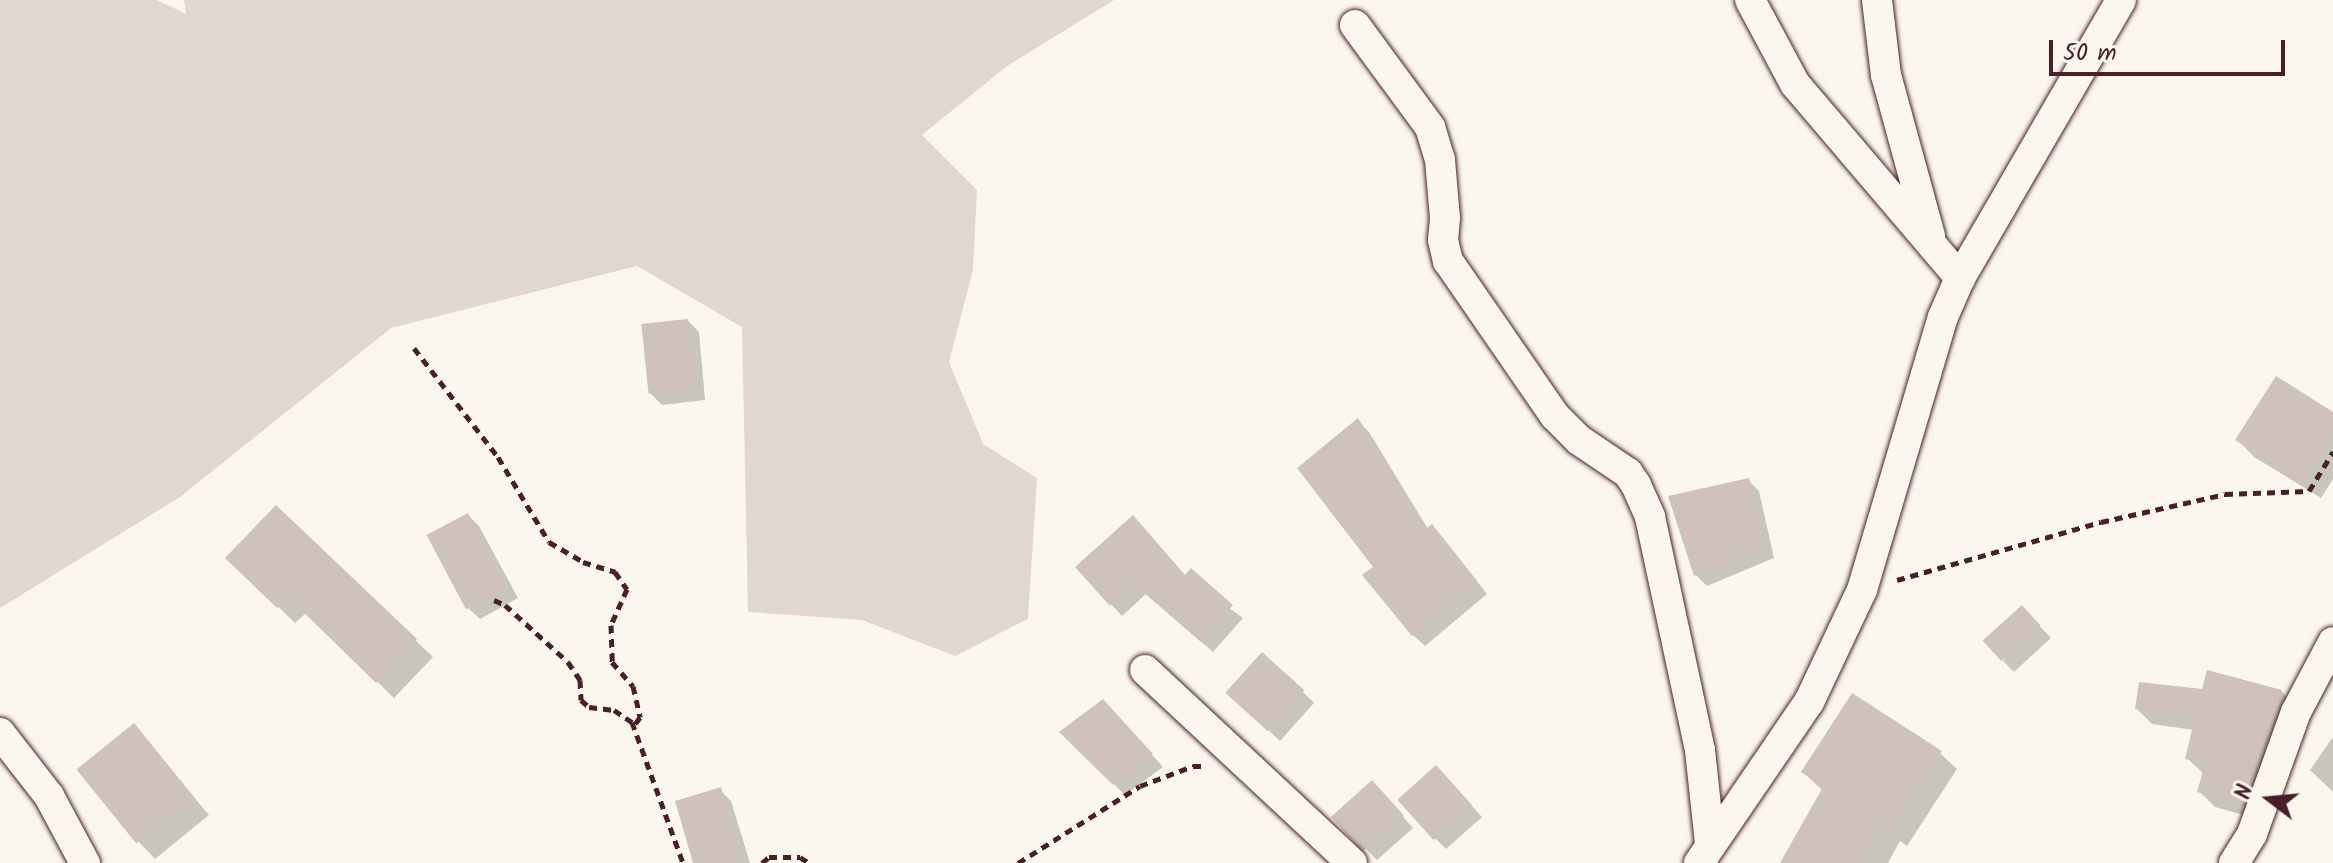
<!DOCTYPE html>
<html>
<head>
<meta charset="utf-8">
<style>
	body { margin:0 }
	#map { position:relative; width:2333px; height:863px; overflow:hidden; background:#fbf7ec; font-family:Kalam,sans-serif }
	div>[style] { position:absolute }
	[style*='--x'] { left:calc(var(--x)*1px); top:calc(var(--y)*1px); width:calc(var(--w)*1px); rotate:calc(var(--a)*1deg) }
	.green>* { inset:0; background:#e2d7d0 }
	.shadow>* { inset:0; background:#0003 }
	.building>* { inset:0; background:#cfc2bc; transform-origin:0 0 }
	.path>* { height:5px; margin-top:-2.5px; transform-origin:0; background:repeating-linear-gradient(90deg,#4a1f2b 0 8px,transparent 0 14px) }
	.roads { filter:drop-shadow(0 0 2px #4a1f2b) drop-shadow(0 0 2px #4a1f2b) }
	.street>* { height:30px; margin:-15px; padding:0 15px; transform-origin:15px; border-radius:15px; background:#fbf7ec }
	span { translate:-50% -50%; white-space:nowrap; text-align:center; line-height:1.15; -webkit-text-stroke:7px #fbf7ec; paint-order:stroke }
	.north { position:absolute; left:2229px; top:759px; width:80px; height:80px; -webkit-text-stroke:6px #fbf7ec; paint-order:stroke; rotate:286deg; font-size:22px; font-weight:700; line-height:32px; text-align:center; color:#4a1f2b }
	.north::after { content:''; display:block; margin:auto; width:28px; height:36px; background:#4a1f2b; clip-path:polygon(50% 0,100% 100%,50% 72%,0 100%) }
	.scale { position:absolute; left:2049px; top:40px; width:236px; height:36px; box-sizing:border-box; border:4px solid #4a1f2b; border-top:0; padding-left:10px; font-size:24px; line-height:28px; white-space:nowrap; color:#4a1f2b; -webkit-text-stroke:6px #fbf7ec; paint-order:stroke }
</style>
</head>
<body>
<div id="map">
	<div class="green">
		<div style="clip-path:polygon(0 0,157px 0,186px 14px,184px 0,1114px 0,1007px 66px,922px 135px,977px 190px,973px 270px,949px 362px,983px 444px,1037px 478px,1028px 619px,955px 656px,862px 620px,748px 612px,742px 327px,637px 266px,391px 328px,180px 497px,0 608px)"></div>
	</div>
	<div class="shadow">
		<div style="clip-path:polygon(688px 321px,699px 332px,705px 400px,662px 405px,650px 393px)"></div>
		<div style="clip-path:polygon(2333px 415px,2333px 479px,2321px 498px,2254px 457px,2238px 440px)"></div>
		<div style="clip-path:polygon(1358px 421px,1369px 432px,1428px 529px,1443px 538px,1487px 594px,1425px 646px,1413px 635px,1375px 568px)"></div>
		<div style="clip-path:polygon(1748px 480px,1759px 491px,1774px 558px,1707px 586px,1696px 575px)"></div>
		<div style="clip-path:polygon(276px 508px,433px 657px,394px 698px,306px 613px,295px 623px,228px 558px)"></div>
		<div style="clip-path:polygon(468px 515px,479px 526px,518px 598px,480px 619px,468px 608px)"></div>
		<div style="clip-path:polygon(1133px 518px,1186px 577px,1243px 618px,1213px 652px,1146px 594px,1122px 616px,1111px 604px)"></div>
		<div style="clip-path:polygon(2033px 619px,2051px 638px,2014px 672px,2003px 661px)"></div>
		<div style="clip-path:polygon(1302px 691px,1314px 703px,1280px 741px,1240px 704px)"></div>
		<div style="clip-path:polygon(2204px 691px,2281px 691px,2296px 706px,2258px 819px,2215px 807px,2200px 792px,2204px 774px,2187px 758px,2194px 730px,2152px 724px,2137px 709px)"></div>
		<div style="clip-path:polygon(1114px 713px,1163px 767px,1125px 795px,1062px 733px)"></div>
		<div style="clip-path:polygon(134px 726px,209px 815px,155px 859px,139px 842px)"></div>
		<div style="clip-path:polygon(2333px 737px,2333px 792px,2310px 770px)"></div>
		<div style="clip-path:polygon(1940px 753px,1957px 769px,1907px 846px,1900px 841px,1888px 863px,1782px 863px,1823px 791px,1803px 772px)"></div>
		<div style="clip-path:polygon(1447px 779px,1482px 817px,1446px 849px,1435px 838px)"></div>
		<div style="clip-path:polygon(720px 790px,731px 801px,750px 863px,695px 863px)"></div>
		<div style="clip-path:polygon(1383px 794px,1413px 828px,1377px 860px,1334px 816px)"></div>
	</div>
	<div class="building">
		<div style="left:688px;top:319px;width:70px;height:47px;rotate:84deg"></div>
		<div style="clip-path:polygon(2276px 376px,2333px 412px,2333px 437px,2303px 483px,2235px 440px)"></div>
		<div style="clip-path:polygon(1358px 418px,1426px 529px,1432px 524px,1477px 581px,1412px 636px,1362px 575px,1373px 567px,1297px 468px)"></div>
		<div style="clip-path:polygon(1749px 478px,1764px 546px,1694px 576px,1668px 496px)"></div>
		<div style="clip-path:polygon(276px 505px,417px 639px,376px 683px,288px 597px,277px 608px,225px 558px)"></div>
		<div style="left:468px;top:513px;width:84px;height:47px;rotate:62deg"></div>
		<div style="clip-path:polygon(1133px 515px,1185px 575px,1191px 568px,1233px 605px,1201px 642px,1134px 584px,1110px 606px,1075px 567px)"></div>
		<div style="left:2022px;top:605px;width:28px;height:53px;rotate:48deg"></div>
		<div style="left:1262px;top:652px;width:57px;height:55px;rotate:42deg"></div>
		<div style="clip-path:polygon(2207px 670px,2282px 690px,2243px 805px,2197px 792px,2205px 764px,2185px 759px,2195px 717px,2135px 709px,2139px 682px,2202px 689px)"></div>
		<div style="clip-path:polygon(1852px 693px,1942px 751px,1890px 830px,1883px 826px,1862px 863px,1780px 863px,1823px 787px,1801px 772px)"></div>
		<div style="clip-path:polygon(1103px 699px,1153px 754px,1113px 785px,1059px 732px)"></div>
		<div style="left:134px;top:723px;width:95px;height:74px;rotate:51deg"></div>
		<div style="left:1436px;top:765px;width:54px;height:52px;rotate:48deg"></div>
		<div style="left:1372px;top:780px;width:47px;height:55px;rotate:48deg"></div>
		<div style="clip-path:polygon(721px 787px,741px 858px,724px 863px,693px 863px,675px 801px)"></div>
	</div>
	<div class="path">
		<div style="--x:414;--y:348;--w:138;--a:52.4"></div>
		<div style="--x:498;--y:457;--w:99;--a:59"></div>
		<div style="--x:549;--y:542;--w:39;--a:30"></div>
		<div style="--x:583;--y:562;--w:34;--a:17"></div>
		<div style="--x:615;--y:572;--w:21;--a:55"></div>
		<div style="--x:627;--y:589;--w:39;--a:114"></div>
		<div style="--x:611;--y:625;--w:37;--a:88"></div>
		<div style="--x:612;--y:662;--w:32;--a:49"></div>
		<div style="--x:633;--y:686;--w:32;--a:77"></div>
		<div style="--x:640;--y:717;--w:11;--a:124"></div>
		<div style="--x:1897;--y:580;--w:212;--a:-15.9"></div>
		<div style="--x:2101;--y:522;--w:127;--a:-12.7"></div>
		<div style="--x:2225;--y:494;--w:84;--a:-2"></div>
		<div style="--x:2309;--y:491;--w:46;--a:-58.4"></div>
		<div style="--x:494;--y:600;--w:12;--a:24"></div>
		<div style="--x:505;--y:605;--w:85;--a:42.1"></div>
		<div style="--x:568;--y:662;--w:22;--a:56"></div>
		<div style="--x:580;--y:680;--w:20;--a:87"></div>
		<div style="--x:581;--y:700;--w:11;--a:41"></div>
		<div style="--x:589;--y:707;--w:25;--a:7"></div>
		<div style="--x:614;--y:710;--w:22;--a:34"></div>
		<div style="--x:632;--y:722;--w:150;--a:70.1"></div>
		<div style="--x:762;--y:863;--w:9;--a:-41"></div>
		<div style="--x:769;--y:857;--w:31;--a:0"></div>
		<div style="--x:800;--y:857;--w:11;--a:34"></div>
		<div style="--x:1018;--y:863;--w:144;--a:-32.3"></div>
		<div style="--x:1140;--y:786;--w:57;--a:-20.7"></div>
		<div style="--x:1193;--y:766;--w:10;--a:0"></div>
	</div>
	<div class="roads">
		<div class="street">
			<div style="--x:1750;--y:0;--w:95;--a:61.8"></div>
			<div style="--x:1795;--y:84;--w:255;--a:49.6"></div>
			<div style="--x:1877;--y:0;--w:76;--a:83.2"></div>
			<div style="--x:1886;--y:75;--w:167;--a:74.7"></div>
			<div style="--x:1355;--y:25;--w:127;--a:53.7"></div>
			<div style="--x:1430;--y:127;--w:34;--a:73"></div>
			<div style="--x:1440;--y:160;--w:58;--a:85.1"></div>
			<div style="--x:1445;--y:218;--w:22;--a:95"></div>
			<div style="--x:1443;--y:240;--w:22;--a:77"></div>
			<div style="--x:1448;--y:261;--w:188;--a:55.4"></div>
			<div style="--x:1555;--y:416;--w:34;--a:45"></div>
			<div style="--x:1579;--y:440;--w:59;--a:34"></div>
			<div style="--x:1628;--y:473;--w:14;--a:56"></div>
			<div style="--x:1636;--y:485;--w:35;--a:66"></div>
			<div style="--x:1650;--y:517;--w:238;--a:77.9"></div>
			<div style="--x:1700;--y:750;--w:95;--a:83.9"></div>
			<div style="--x:1145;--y:670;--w:283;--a:43"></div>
			<div style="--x:0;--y:733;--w:80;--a:52.1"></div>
			<div style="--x:49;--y:796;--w:76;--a:61.8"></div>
			<div style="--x:1699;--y:863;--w:195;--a:-55.7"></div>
			<div style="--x:1809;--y:702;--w:124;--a:-64.7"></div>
			<div style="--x:1862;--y:590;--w:285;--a:-73.5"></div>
			<div style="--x:1943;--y:317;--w:43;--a:-66.4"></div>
			<div style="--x:1960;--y:278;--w:321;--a:-59.9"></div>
			<div style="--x:2234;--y:863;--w:34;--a:-58"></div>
			<div style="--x:2252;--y:834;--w:130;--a:-70.2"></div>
			<div style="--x:2296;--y:712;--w:79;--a:-62.1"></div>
		</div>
	</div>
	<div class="north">N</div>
	<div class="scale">50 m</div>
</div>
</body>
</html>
